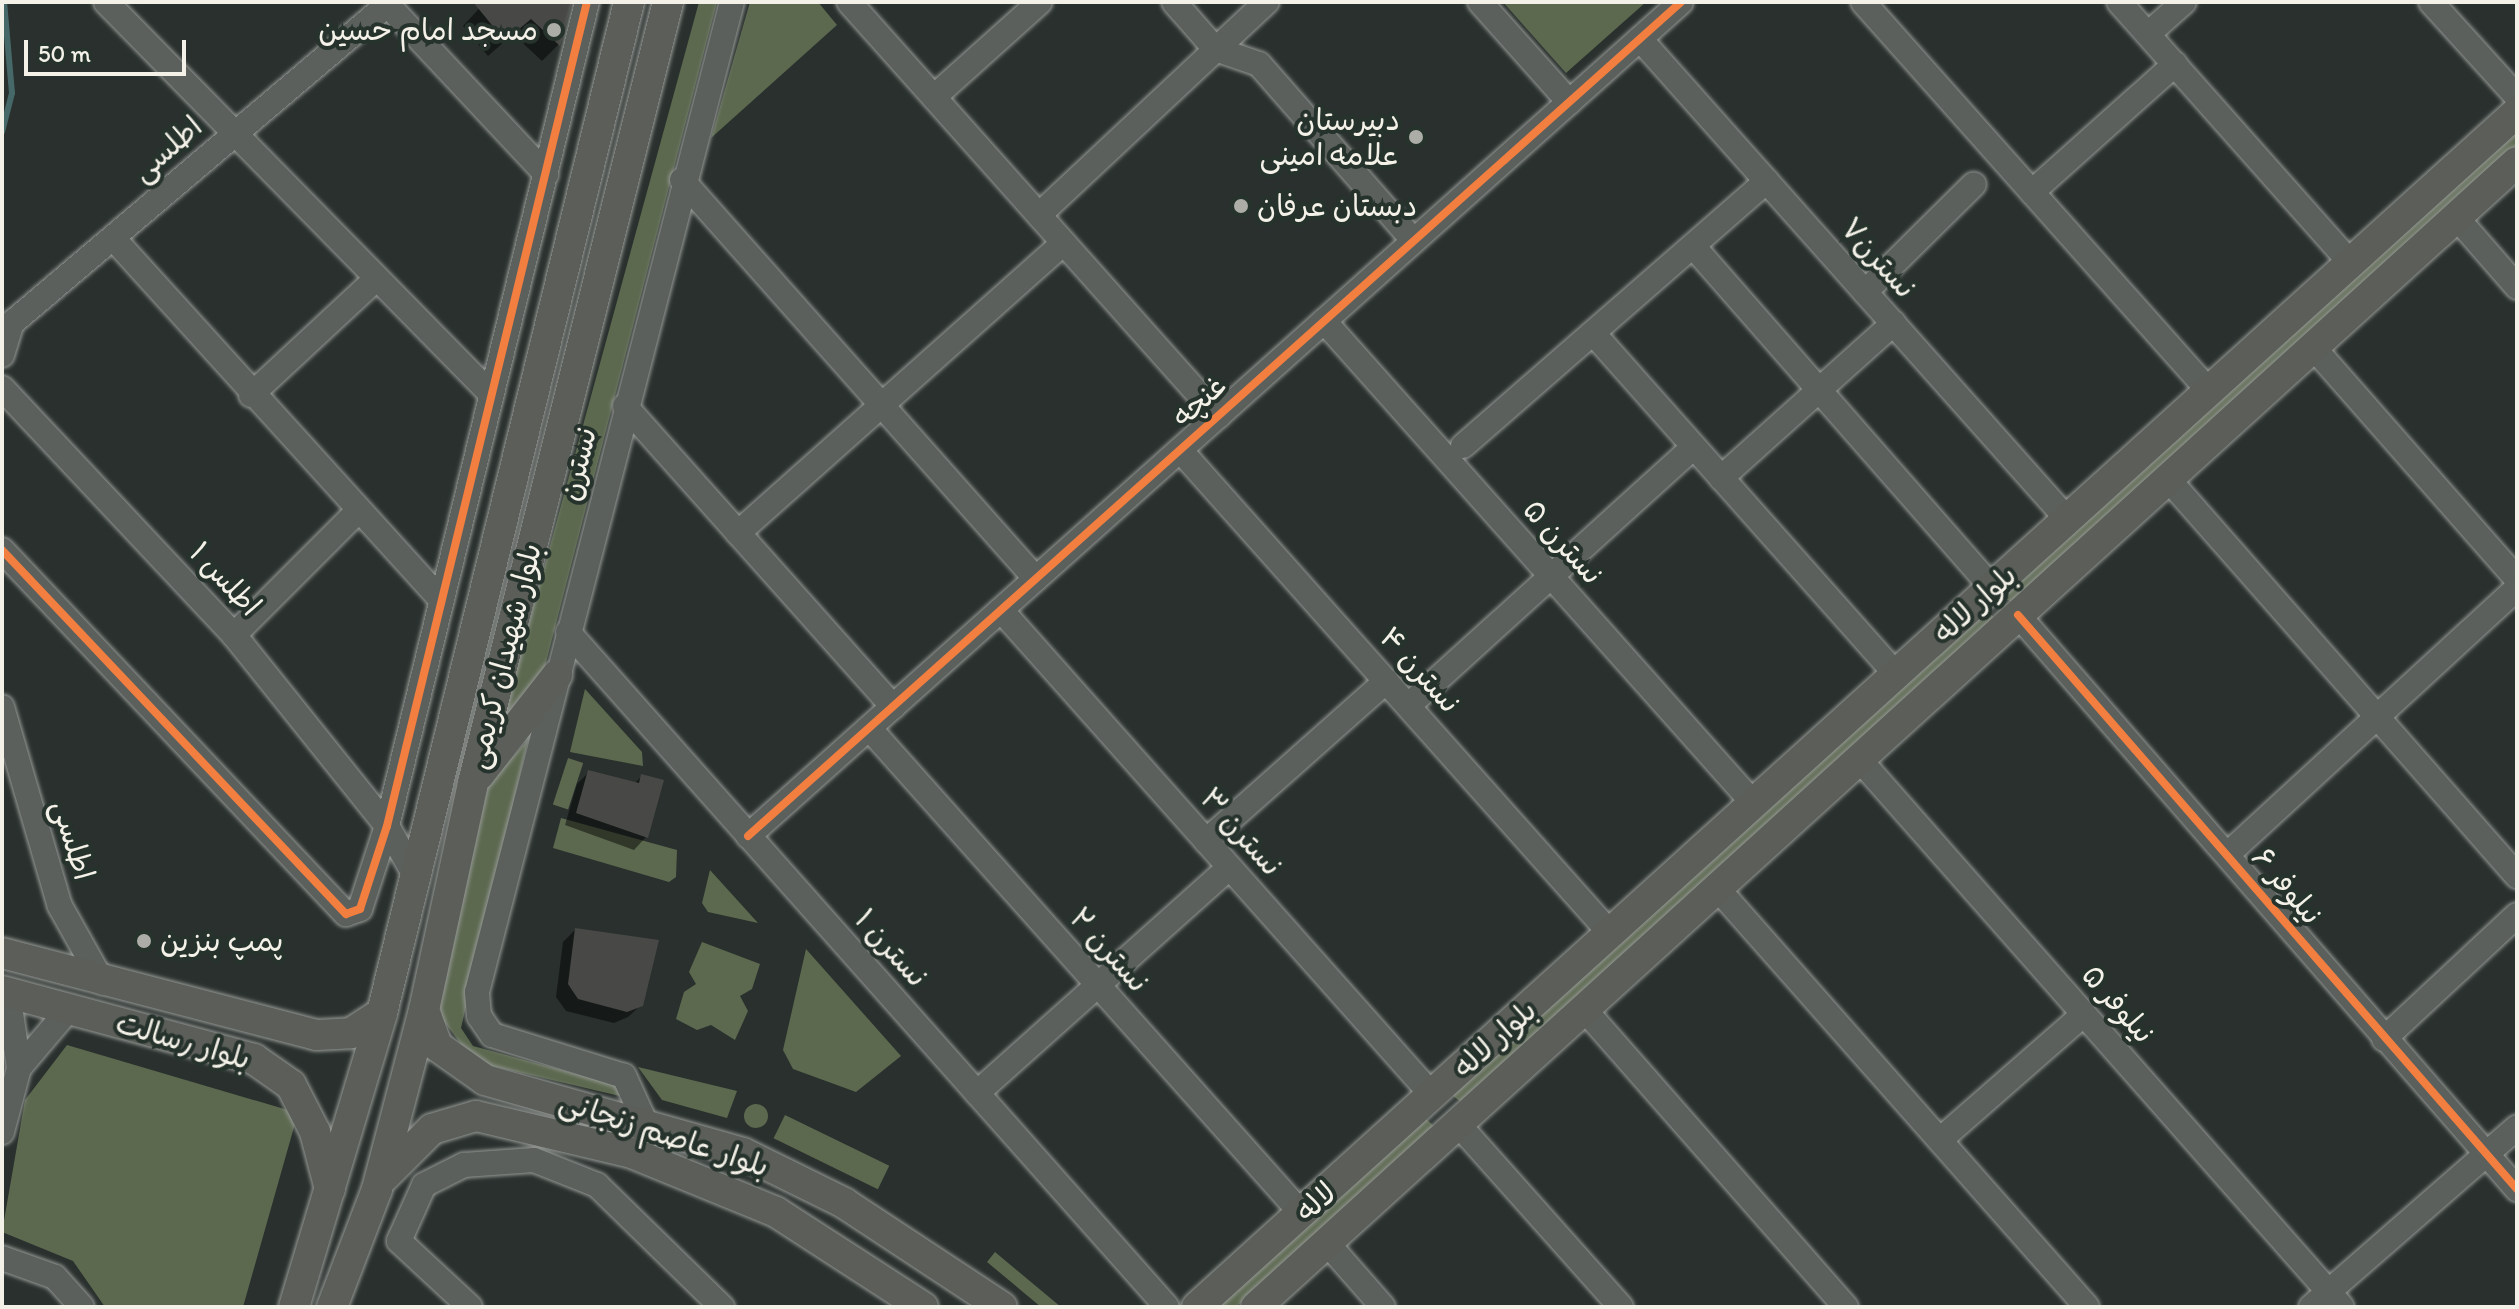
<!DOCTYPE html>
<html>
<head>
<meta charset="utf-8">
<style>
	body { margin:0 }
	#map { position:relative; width:2519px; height:1309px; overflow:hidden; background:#29302d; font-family:Itim,"Playpen Sans Arabic",sans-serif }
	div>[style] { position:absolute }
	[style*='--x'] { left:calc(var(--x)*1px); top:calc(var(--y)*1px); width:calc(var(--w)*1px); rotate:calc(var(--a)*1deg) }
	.green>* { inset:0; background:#5c694f; transform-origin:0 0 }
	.round { border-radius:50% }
	.shadow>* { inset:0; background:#0007 }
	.stream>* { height:6px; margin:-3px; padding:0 3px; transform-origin:3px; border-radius:3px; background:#466868 }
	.building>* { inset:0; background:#484946 }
	.roads { filter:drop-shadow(0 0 2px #969996) drop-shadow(0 0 2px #969996) }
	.minor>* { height:24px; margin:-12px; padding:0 12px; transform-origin:12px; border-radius:12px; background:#5c605c }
	.major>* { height:30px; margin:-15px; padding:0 15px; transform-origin:15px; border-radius:15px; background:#5c5e59 }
	.cycleway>* { height:8px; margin:-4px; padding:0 4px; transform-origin:4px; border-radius:4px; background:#f27e40 }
	.dots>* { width:22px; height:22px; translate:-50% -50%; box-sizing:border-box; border:4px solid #26332d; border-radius:50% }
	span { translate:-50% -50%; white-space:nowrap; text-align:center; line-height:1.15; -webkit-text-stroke:8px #26332d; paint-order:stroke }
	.poi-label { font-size:30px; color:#f4f1e8 }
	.right { translate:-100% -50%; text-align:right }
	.left { translate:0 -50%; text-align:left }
	.street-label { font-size:30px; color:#f4f1e8 }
	.frame { position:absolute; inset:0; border:4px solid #f4f1e8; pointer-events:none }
	.scale { position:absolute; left:24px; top:40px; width:162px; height:36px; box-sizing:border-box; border:4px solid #f4f1e8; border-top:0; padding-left:10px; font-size:24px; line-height:28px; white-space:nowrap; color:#f4f1e8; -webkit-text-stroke:6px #26332d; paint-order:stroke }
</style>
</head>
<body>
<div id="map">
	<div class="green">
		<div style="clip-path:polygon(699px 2px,717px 2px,542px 678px,499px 732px)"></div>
		<div style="clip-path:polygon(750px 2px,818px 2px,837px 25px,711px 138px)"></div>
		<div style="clip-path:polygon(1503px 2px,1646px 2px,1566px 73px)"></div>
		<div style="clip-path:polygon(2517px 123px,2517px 145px,2014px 604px,2002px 596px)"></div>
		<div style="clip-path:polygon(1983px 608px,1998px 621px,1462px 1103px,1452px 1095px)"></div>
		<div style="clip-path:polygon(585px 689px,642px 752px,643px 766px,570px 752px)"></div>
		<div style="clip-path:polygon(528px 740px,461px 1028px,473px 1046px,620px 1086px,620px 1096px,488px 1065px,469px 1055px,443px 1020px,438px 999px,488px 784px)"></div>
		<div style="left:568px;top:758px;width:16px;height:49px;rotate:18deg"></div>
		<div style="clip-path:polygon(561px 818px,677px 850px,676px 877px,669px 882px,553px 848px)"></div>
		<div style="clip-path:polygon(710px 870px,758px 923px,708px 912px,702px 903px)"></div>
		<div style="clip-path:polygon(702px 942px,760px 964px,752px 989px,740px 996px,748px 1011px,735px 1040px,711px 1025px,697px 1030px,676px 1019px,684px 992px,696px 984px,689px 972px)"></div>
		<div style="clip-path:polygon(806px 949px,901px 1056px,856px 1092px,793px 1069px,783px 1050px)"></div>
		<div style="clip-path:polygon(67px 1045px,298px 1113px,243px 1307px,105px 1307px,73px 1261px,2px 1232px,25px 1100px)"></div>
		<div style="clip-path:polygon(638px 1067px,737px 1091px,727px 1118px,662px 1100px)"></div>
		<div class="round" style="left:744px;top:1104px;width:24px;height:24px"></div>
		<div style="left:785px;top:1115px;width:116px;height:26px;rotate:26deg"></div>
		<div style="clip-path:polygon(1423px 1116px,1435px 1127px,1236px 1307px,1214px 1307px)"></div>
		<div style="clip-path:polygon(995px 1252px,1061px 1307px,1041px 1307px,987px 1262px)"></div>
	</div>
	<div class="shadow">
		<div style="clip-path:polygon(485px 2px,571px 2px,558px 45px,542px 61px,513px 34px,488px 56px,463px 26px)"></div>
		<div style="clip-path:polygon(589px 772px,634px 784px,642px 776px,646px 837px,634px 850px,565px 825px,577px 784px)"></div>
		<div style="clip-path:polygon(575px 930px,641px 1005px,628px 1017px,614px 1023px,566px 1011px,556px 997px,563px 942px)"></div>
	</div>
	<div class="stream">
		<div style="--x:2;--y:132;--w:40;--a:-75.6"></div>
		<div style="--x:12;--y:93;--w:91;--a:-95"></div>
	</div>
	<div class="building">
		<div style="clip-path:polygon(473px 2px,572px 2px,560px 46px,531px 19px,505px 41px)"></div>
		<div style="clip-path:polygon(588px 770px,639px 783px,641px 774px,664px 780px,648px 838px,576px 813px)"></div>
		<div style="clip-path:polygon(575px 928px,659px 940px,643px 1006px,627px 1012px,578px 999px,568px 984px)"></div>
	</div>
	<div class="roads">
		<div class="minor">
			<div style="--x:106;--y:2;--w:545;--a:45.52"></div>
			<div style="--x:385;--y:2;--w:236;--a:46.9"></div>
			<div style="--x:849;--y:2;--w:555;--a:48.29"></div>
			<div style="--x:1174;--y:2;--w:62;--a:48.9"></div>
			<div style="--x:1215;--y:49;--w:46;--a:18.8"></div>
			<div style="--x:1259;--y:64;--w:235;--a:48.8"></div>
			<div style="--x:1480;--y:2;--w:134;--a:48.3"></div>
			<div style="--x:1863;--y:2;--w:521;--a:48.35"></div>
			<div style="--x:2119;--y:2;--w:349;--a:48.4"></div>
			<div style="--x:2431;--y:2;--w:128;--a:47.8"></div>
			<div style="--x:2148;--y:34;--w:48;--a:-41.6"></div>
			<div style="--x:1640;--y:39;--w:644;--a:48.34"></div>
			<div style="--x:934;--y:97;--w:142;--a:-41.9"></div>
			<div style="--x:682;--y:180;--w:533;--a:48.42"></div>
			<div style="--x:2032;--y:192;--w:192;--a:-41.8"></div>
			<div style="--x:1039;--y:215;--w:312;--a:-43.1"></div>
			<div style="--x:2456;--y:217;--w:93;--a:48.9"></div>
			<div style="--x:113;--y:238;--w:484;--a:47.8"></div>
			<div style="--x:1693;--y:246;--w:454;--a:48.8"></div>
			<div style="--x:1865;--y:292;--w:153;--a:-44.7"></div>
			<div style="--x:1324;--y:321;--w:647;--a:48.32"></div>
			<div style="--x:1593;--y:333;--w:458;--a:48.4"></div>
			<div style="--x:2313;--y:347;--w:309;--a:48.7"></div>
			<div style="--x:2;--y:355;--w:34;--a:-73"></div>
			<div style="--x:12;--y:323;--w:496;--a:-40.3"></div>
			<div style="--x:2;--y:388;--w:339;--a:46.8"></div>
			<div style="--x:234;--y:635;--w:245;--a:51.3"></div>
			<div style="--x:387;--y:826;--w:51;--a:60.4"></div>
			<div style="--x:251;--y:395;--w:171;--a:-42.9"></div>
			<div style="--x:625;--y:406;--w:403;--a:48.3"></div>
			<div style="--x:1463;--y:446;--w:403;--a:-41.1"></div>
			<div style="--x:1180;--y:450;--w:648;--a:48.32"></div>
			<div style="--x:1721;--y:478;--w:232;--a:-41.9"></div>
			<div style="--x:2168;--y:479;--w:529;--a:48.68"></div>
			<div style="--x:738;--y:533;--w:436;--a:-41.7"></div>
			<div style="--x:2;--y:550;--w:501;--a:46.62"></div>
			<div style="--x:346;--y:914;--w:15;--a:-20"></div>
			<div style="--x:360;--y:909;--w:87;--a:-72"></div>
			<div style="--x:387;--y:826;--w:848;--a:-76.36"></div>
			<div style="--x:1001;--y:610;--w:650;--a:48.37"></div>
			<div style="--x:2018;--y:615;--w:761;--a:49"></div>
			<div style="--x:568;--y:632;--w:902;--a:48.41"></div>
			<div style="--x:234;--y:635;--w:175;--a:-45"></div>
			<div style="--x:1409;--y:705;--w:384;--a:-42.2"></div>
			<div style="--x:2;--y:707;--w:207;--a:73.8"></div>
			<div style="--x:60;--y:906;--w:88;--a:60.8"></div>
			<div style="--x:869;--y:728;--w:651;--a:48.3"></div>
			<div style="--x:1859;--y:759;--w:730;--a:48.61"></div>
			<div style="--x:748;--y:836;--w:1251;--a:-41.79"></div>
			<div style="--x:1206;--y:841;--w:241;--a:-41.6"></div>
			<div style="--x:2229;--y:853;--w:391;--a:-42.6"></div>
			<div style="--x:1717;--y:888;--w:559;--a:48.55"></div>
			<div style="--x:8;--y:992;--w:77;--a:81.8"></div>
			<div style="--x:19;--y:1068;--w:77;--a:-49.7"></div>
			<div style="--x:1584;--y:1009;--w:397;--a:48.7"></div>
			<div style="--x:2384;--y:1039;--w:182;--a:-43"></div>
			<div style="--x:977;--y:1093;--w:338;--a:-41.8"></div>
			<div style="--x:645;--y:1122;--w:51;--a:-114.5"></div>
			<div style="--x:624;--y:1076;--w:138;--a:-162.7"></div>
			<div style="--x:492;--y:1035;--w:23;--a:-124"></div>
			<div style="--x:479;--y:1016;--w:24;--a:-95"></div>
			<div style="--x:477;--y:992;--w:1022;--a:-75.56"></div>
			<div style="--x:1458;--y:1124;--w:245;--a:48.3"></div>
			<div style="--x:2;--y:1132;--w:66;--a:-75.1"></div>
			<div style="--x:1940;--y:1140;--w:191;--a:-41.2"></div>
			<div style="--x:1327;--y:1243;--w:85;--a:48.8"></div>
			<div style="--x:2;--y:1258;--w:56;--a:19.7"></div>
			<div style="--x:55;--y:1277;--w:40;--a:48"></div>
			<div style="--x:470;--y:1307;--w:97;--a:-137.1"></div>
			<div style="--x:399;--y:1241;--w:61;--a:-65.9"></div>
			<div style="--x:424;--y:1185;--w:45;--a:-26.6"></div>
			<div style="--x:464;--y:1165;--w:70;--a:-4.1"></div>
			<div style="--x:534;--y:1160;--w:68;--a:21.6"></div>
			<div style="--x:597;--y:1185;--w:175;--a:44.3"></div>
			<div style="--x:2311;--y:1307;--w:274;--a:-41.1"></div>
		</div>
		<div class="major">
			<div style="--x:479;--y:775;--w:127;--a:-52"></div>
			<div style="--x:2;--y:953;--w:325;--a:14.6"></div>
			<div style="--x:317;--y:1035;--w:34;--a:-3"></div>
			<div style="--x:351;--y:1033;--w:37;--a:-33"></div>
			<div style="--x:2;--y:991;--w:261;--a:15.1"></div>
			<div style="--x:254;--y:1059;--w:45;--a:35.1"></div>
			<div style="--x:291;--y:1085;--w:53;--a:62.9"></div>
			<div style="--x:315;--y:1132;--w:59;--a:75.3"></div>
			<div style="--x:424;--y:1010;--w:38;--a:70"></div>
			<div style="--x:437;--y:1046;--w:59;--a:35.3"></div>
			<div style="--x:485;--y:1080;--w:268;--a:15.8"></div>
			<div style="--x:743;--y:1153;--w:113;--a:26.3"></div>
			<div style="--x:844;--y:1203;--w:189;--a:33.4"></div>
			<div style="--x:384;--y:1177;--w:68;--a:-45"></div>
			<div style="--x:432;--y:1129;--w:46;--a:-16.5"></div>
			<div style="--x:476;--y:1116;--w:160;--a:13.3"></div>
			<div style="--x:632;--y:1153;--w:156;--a:22.3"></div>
			<div style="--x:776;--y:1212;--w:175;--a:32.9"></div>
			<div style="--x:294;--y:1307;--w:307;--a:-73.3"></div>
			<div style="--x:382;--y:1013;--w:1041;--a:-76.27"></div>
			<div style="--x:332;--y:1307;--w:126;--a:-69.1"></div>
			<div style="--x:377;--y:1189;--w:185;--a:-75.3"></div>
			<div style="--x:424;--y:1010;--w:232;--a:-77.8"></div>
			<div style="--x:473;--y:783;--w:805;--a:-75.98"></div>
			<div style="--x:1197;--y:1307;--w:1781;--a:-42.15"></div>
			<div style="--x:1256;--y:1307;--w:1703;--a:-42.24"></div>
		</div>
	</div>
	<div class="cycleway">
		<div style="--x:2;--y:550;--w:501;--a:46.62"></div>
		<div style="--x:346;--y:914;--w:15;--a:-20"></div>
		<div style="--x:360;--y:909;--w:87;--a:-72"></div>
		<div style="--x:387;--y:826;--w:848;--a:-76.36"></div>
		<div style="--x:2018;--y:615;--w:761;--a:49"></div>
		<div style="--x:748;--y:836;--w:1251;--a:-41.79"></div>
	</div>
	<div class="dots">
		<div style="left:554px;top:30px;background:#adada7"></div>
		<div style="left:1416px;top:137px;background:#adada7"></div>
		<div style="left:1241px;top:206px;background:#adada7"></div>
		<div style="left:144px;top:941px;background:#adada7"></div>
	</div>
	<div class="poi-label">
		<span class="right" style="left:538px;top:30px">مسجد امام حسین</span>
		<span class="right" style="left:1400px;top:137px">دبیرستان<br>علامه امینی</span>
		<span class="left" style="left:1257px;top:206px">دبستان عرفان</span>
		<span class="left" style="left:160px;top:941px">پمپ بنزین</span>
	</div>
	<div class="street-label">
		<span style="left:167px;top:149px;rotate:-41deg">اطلسی</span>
		<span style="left:1878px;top:258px;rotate:48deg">نسترن۷</span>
		<span style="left:1199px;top:401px;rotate:-42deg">غنچه</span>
		<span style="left:578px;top:464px;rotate:-76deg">نسترن</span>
		<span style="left:1563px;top:542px;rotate:48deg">نسترن ۵</span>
		<span style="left:225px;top:579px;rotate:47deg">اطلس ۱</span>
		<span style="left:1975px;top:604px;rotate:-42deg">بلوار لاله</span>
		<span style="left:504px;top:656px;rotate:-76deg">بلوار شهیدان کریمی</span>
		<span style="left:1420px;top:670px;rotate:48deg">نسترن ۴</span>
		<span style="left:1241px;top:832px;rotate:48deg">نسترن ۳</span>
		<span style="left:73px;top:840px;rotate:73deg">اطلسی</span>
		<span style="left:2287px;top:886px;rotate:50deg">نیلوفر ۶</span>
		<span style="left:891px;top:948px;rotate:48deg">نسترن ۱</span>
		<span style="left:1109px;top:950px;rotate:48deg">نسترن ۲</span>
		<span style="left:2118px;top:1004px;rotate:49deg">نیلوفر ۵</span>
		<span style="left:1495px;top:1039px;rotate:-42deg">بلوار لاله</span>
		<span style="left:183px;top:1041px;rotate:16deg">بلوار رسالت</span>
		<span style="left:664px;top:1134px;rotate:18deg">بلوار عاصم زنجانی</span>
		<span style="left:1316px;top:1202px;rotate:-42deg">لاله</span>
	</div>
	<div class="frame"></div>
	<div class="scale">50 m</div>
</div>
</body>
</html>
